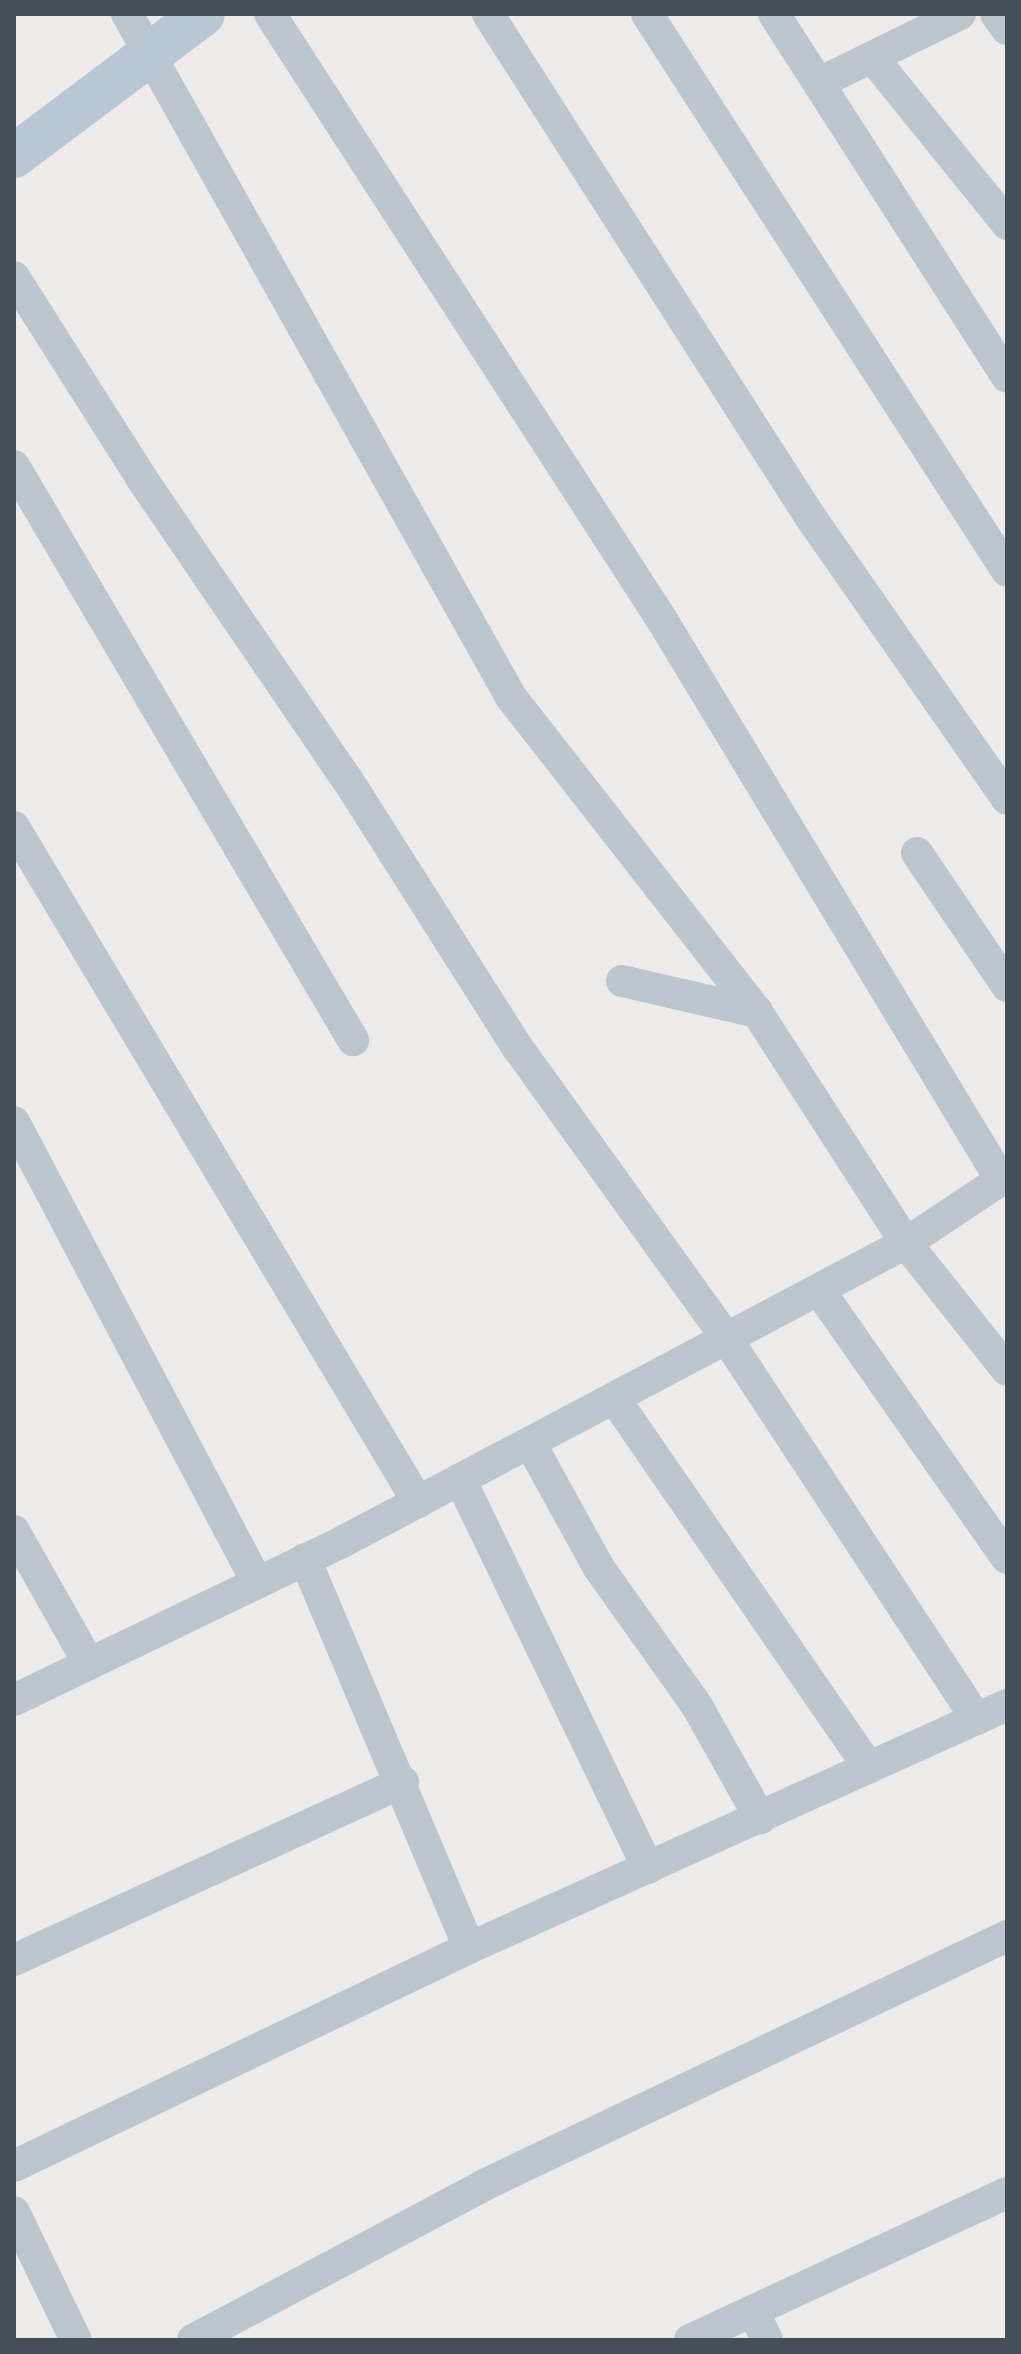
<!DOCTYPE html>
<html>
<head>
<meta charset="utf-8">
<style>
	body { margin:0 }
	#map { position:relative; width:1021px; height:2354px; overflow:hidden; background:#eeebeb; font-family:"DejaVu Sans",sans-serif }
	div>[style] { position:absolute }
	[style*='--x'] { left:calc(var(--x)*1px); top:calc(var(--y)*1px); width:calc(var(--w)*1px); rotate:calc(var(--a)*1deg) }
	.street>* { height:32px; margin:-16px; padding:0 16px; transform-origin:16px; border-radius:16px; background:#bbc6cf }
	.secondary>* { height:44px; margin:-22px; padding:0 22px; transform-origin:22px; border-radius:22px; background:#bac7d4 }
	span { translate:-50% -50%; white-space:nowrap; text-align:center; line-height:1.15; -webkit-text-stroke:8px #fff; paint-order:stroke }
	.frame { position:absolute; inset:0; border:16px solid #434f59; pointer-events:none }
</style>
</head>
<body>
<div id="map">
	<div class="street">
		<div style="--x:127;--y:14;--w:784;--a:60.65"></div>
		<div style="--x:511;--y:697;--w:400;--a:52"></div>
		<div style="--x:757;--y:1012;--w:275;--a:57.2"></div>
		<div style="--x:906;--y:1243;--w:162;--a:51.5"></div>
		<div style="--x:270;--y:14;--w:722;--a:57.1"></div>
		<div style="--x:662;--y:620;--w:655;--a:58.81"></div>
		<div style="--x:488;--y:14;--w:595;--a:57.35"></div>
		<div style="--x:809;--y:515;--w:346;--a:55.1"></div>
		<div style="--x:647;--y:14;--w:663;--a:57.12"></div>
		<div style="--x:774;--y:14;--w:431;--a:57.3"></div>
		<div style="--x:996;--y:14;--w:19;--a:54"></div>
		<div style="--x:872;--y:57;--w:215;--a:51"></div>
		<div style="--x:819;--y:83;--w:157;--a:-26.1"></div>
		<div style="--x:14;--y:277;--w:239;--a:57.6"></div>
		<div style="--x:142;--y:479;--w:363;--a:55.7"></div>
		<div style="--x:347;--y:779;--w:319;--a:57.6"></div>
		<div style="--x:518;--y:1048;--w:358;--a:54.3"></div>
		<div style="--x:727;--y:1339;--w:455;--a:56.7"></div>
		<div style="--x:14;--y:466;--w:667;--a:59.43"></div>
		<div style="--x:14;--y:827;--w:787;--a:59.1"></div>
		<div style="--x:917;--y:853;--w:161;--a:55.9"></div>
		<div style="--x:622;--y:981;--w:139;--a:12.9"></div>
		<div style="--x:14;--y:1122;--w:518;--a:62.15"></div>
		<div style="--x:819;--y:1290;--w:327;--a:55"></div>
		<div style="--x:614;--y:1398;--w:449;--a:55.4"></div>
		<div style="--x:530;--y:1443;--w:143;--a:61.1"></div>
		<div style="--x:599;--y:1568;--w:169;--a:54.6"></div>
		<div style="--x:697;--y:1706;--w:129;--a:60.6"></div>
		<div style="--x:460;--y:1479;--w:432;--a:64.2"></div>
		<div style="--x:14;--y:1531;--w:150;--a:60.5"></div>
		<div style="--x:305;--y:1559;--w:422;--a:67.1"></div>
		<div style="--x:14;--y:1700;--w:364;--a:-25.7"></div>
		<div style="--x:342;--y:1542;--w:638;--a:-27.93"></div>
		<div style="--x:906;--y:1243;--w:121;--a:-33.6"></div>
		<div style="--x:14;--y:1960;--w:428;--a:-24.6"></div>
		<div style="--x:14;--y:2166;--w:505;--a:-25.6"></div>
		<div style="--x:469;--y:1948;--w:590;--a:-24.31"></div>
		<div style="--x:14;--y:2212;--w:142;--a:64.2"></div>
		<div style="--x:753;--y:2311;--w:32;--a:64"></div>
		<div style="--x:193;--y:2340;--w:330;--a:-28"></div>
		<div style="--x:484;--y:2185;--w:579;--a:-25.46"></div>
		<div style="--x:690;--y:2340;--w:349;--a:-24.9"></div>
	</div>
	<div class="secondary">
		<div style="--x:14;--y:156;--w:236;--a:-36.9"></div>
	</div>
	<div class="frame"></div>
</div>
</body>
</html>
